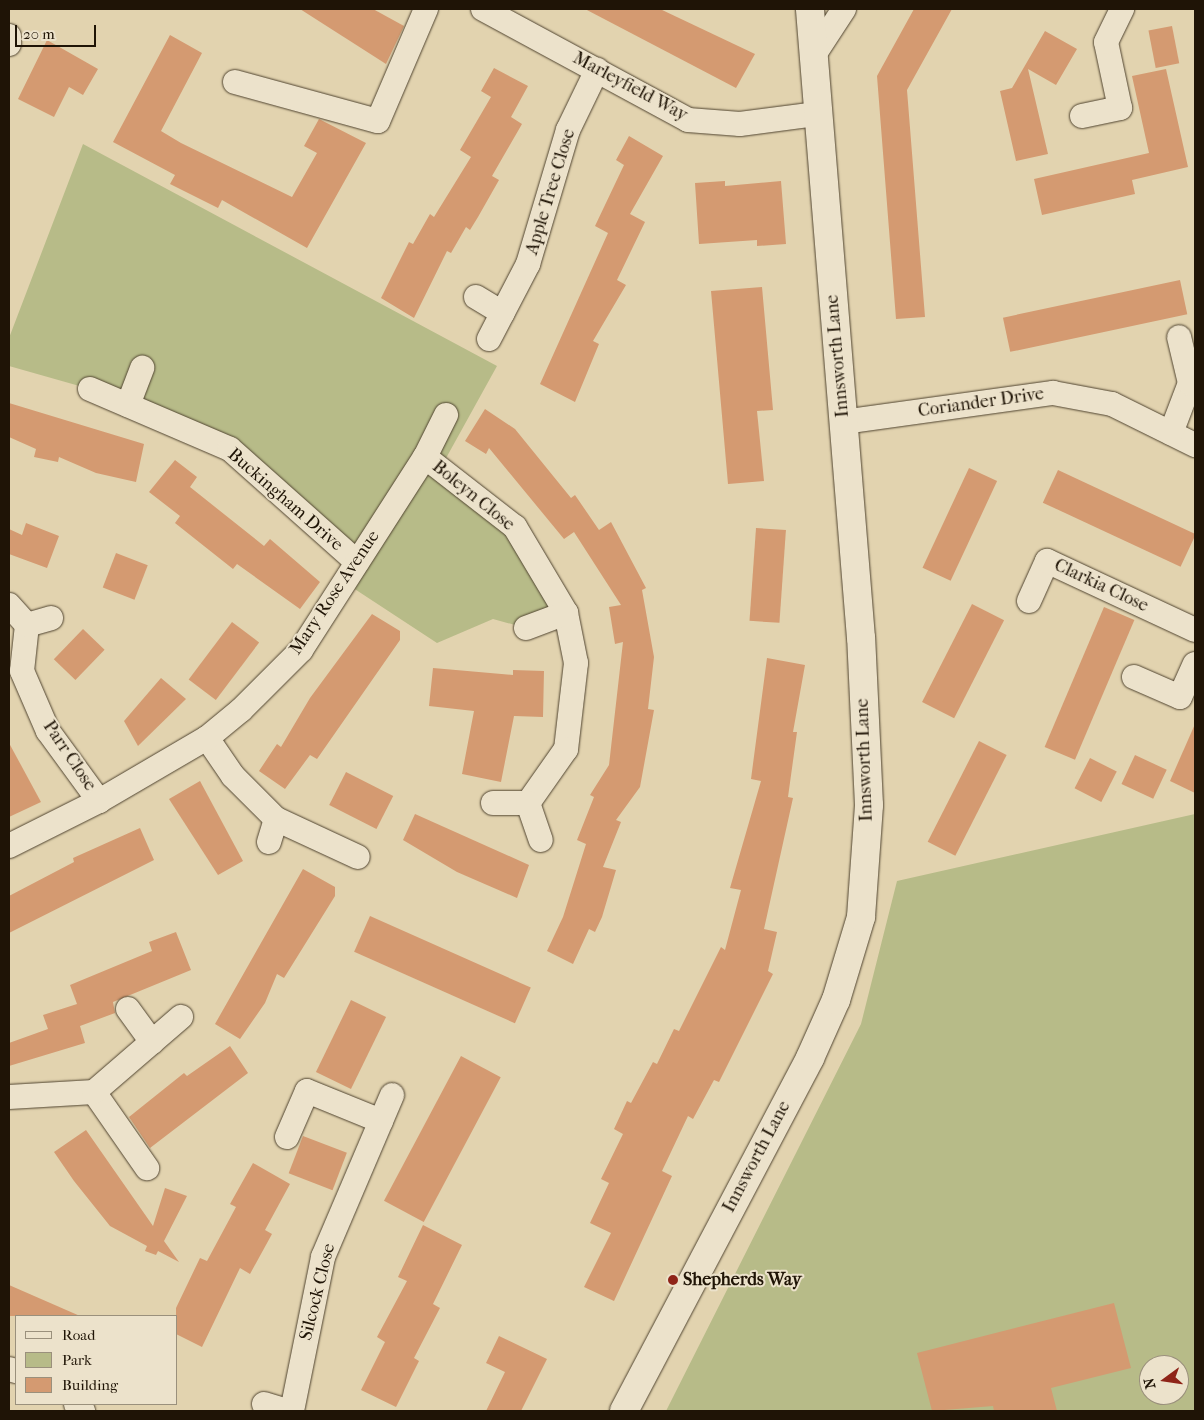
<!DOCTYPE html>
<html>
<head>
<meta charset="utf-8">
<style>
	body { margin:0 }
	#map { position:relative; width:1204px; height:1420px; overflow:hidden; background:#e2d3af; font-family:"IM FELL French Canon",serif }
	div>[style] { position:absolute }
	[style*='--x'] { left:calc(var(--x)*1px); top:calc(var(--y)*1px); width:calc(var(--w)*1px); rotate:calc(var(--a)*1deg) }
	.green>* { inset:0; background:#b7bb88 }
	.building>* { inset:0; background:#d49a71; transform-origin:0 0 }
	.roads { filter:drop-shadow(0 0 1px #504430) drop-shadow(0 0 1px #504430) }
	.street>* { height:24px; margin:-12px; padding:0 12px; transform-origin:12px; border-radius:12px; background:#ece2cb }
	.secondary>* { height:28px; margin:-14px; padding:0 14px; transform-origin:14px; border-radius:14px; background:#ece2cb }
	.dots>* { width:14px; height:14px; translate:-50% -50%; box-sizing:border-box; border:2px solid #ece2cb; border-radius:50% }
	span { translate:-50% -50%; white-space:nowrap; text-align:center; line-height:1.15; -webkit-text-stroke:4px #ece2cb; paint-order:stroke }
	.street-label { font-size:18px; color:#1f1406 }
	.poi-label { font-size:18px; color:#1f1406; font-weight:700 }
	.left { translate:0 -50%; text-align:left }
	.frame { position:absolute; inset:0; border:10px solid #1f1406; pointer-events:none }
	.legend { position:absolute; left:15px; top:1315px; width:162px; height:90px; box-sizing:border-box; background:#ece2cb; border:1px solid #9a907c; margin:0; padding:6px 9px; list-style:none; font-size:15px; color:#1f1406 }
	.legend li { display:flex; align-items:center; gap:10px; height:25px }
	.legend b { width:25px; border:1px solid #9a907c }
	.north { position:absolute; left:1139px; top:1355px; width:50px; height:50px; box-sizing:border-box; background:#ece2cb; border:1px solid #9a907c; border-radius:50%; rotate:256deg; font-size:14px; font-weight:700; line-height:20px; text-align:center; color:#1f1406 }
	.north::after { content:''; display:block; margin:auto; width:18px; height:22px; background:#8f2418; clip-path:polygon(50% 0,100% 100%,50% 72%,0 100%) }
	.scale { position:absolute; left:15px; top:25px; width:81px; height:22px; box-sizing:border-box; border:2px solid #1f1406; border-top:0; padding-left:6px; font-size:15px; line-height:18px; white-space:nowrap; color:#1f1406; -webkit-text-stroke:4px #ece2cb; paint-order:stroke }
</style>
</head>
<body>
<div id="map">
	<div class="green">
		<div style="clip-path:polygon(83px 144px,497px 366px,440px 469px,515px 527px,566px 613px,526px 628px,493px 619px,437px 643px,344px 582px,357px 562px,230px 449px,90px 389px,9px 366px,9px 338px)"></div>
		<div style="clip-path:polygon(evenodd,1195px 814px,1195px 1411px,666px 1411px,861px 1024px,897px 881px,1195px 814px,1149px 1365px,1179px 1365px,1179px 1395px,1149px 1395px,1149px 1365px)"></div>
	</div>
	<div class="building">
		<div style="clip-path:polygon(300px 9px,373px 9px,404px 26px,386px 64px)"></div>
		<div style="clip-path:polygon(585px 9px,660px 9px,755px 54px,736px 88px)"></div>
		<div style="clip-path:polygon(914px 9px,952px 9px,907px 90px,925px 317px,896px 319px,877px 76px)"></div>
		<div style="left:1172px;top:26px;width:38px;height:24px;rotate:79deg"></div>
		<div style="clip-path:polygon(1045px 31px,1077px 49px,1056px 85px,1028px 69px,1048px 154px,1016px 161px,1000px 91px,1012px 88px)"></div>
		<div style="clip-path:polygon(170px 35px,202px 53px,161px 131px,181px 143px,292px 197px,317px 153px,304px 146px,319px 119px,366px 143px,307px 248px,222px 200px,218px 208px,170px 184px,175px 175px,113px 142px)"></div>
		<div style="clip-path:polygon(47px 40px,98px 69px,83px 95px,69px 87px,54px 117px,18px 99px)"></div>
		<div style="clip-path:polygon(494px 68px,528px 86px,511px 117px,522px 124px,492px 176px,499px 180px,478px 217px,470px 230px,466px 227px,451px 253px,447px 251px,414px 318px,381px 298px,409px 242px,413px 244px,430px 214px,434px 217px,471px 157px,460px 150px,491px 97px,481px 91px)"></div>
		<div style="clip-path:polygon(1166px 69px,1188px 167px,1132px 180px,1135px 194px,1042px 215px,1034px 179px,1149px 153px,1132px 76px)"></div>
		<div style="clip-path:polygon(629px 136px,663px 156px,630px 214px,645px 222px,617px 280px,626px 285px,593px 341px,599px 344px,575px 402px,540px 384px,608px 233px,595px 226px,624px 165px,616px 160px)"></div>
		<div style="clip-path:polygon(725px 181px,725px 186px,781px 181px,786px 244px,757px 246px,757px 240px,699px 244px,695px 183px)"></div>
		<div style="left:1180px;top:280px;width:35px;height:181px;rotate:78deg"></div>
		<div style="clip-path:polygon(762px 287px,773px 410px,757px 411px,764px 481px,728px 484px,711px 291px)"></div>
		<div style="clip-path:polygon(9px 403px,144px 444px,136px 482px,96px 473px,59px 457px,58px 462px,34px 457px,36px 449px,9px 437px)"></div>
		<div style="clip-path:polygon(485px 409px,515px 429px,571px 498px,575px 495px,599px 530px,611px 522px,646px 588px,642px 590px,654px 657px,648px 709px,654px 710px,640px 787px,616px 820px,621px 822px,603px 867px,616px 870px,602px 917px,595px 932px,589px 929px,573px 964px,547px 951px,563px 917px,586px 844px,577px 840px,594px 797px,590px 795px,609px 765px,623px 642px,615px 644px,609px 607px,621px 605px,574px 532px,564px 539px,489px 448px,486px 454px,465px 441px)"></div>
		<div style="clip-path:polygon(175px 460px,197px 477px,190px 487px,264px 546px,270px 539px,320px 582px,300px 609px,237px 564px,233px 569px,175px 523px,180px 516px,149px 492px)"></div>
		<div style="left:969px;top:468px;width:31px;height:110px;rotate:25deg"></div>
		<div style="left:1058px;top:470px;width:152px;height:36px;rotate:25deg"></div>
		<div style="clip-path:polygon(26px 523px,59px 536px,47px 568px,9px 554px,9px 529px,22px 535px)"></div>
		<div style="left:756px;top:528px;width:30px;height:93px;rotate:4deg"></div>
		<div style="left:116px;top:553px;width:34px;height:37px;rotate:21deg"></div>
		<div style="left:972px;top:604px;width:36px;height:110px;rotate:27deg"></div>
		<div style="left:1104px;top:607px;width:33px;height:152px;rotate:23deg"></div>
		<div style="clip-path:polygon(372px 614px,400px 631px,400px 640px,317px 759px,310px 755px,285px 789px,259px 771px,277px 744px,281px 747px,310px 698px)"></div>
		<div style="left:232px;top:622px;width:34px;height:72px;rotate:37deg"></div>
		<div style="left:83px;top:629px;width:30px;height:42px;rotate:44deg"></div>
		<div style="clip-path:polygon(767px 658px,805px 665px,793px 732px,797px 732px,788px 797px,793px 798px,764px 929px,777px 932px,768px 971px,773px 974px,719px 1082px,714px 1080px,693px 1119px,688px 1116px,662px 1171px,672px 1176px,614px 1301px,584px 1287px,611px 1233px,590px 1223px,609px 1183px,601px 1179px,623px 1134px,614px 1129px,627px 1101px,631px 1103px,653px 1062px,657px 1064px,674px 1029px,679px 1031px,721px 947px,725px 950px,741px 890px,730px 888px,761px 781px,751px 779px)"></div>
		<div style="clip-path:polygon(433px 668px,513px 675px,513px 670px,544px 671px,543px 717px,514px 716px,501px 782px,462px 774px,474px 711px,429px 706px)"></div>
		<div style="clip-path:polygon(161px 678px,186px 699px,138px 746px,124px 721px)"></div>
		<div style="clip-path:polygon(1195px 724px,1195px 793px,1170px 781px)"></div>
		<div style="left:979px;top:741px;width:31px;height:113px;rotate:27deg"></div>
		<div style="clip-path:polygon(9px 743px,41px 802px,9px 817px)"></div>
		<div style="left:1135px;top:755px;width:35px;height:32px;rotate:25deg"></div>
		<div style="left:1090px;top:758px;width:30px;height:34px;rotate:27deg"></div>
		<div style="left:346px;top:772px;width:53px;height:37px;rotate:27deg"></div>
		<div style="clip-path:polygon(200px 781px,243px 861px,218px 875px,169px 799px)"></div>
		<div style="clip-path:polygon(415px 814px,529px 865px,517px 898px,457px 872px,403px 840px)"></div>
		<div style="clip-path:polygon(140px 828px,154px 860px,9px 933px,9px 896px,74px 862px,73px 858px)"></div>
		<div style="clip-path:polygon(303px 869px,335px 887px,335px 896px,284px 978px,277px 974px,265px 1003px,240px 1039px,215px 1024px)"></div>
		<div style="left:370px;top:916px;width:176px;height:39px;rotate:24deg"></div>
		<div style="clip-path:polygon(176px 932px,191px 970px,113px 1002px,115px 1013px,80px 1026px,85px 1043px,9px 1066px,9px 1043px,48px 1029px,43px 1015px,77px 1004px,70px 985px,152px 951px,149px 942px)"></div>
		<div style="left:351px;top:1000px;width:39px;height:80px;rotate:26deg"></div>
		<div style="clip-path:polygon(230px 1046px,248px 1073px,150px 1148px,129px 1117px,184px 1073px,187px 1076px)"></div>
		<div style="left:461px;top:1056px;width:45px;height:164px;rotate:28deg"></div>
		<div style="clip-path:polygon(86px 1130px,153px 1226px,165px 1188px,187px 1196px,164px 1241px,179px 1262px,158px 1251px,156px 1255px,145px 1251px,147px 1246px,110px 1226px,74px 1181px,54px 1152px)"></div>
		<div style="left:303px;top:1136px;width:47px;height:40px;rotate:21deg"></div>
		<div style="clip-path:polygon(253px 1163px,290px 1184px,265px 1230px,272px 1234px,250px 1274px,240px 1268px,202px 1347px,176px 1334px,176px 1308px,200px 1258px,207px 1261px,236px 1207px,230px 1204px)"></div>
		<div style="clip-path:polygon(423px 1225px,462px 1245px,433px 1304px,440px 1308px,414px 1358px,419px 1361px,396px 1407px,361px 1390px,385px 1342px,377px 1337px,407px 1281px,398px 1277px)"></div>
		<div style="clip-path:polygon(9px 1285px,80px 1316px,9px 1316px)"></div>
		<div style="clip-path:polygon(1114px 1303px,1131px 1368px,1051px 1388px,1057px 1411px,994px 1411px,993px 1406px,932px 1411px,917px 1353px)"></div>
		<div style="clip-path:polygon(499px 1336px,547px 1359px,521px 1411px,486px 1411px,505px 1372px,486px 1363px)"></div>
	</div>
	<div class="roads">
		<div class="street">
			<div style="--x:483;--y:9;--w:233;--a:28.4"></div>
			<div style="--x:688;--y:120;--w:52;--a:4.4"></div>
			<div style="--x:740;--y:124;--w:78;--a:-7.4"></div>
			<div style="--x:9;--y:36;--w:8;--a:90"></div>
			<div style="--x:814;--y:55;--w:55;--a:-56.9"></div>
			<div style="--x:235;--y:82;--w:148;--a:15.3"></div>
			<div style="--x:378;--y:121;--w:122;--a:-66.8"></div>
			<div style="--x:1082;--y:116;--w:39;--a:-12"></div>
			<div style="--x:1120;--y:108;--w:67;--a:-102"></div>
			<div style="--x:1106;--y:42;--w:37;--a:-64"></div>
			<div style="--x:476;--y:297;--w:31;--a:31"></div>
			<div style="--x:489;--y:339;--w:85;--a:-62.5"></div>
			<div style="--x:528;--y:264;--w:140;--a:-73.4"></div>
			<div style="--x:568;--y:130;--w:67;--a:-64.2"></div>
			<div style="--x:90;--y:389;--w:152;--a:23.2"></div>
			<div style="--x:230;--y:449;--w:170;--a:41.7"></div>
			<div style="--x:128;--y:405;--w:40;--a:-69"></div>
			<div style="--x:843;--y:422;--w:212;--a:-7.9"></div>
			<div style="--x:1053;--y:393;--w:60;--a:10.6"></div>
			<div style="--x:1112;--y:404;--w:93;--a:26.3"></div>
			<div style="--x:1171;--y:433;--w:53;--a:-69.2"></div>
			<div style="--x:1190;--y:383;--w:47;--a:-103.4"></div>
			<div style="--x:425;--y:457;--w:114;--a:37.9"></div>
			<div style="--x:515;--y:527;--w:100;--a:59.3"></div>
			<div style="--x:566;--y:613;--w:51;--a:78.7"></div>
			<div style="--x:576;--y:663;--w:87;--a:96.6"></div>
			<div style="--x:566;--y:749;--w:66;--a:125.1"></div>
			<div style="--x:528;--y:803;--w:35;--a:180"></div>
			<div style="--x:1029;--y:601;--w:44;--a:-65.8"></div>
			<div style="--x:1047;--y:561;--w:163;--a:25"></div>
			<div style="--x:9;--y:605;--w:27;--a:48"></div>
			<div style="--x:27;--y:625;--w:46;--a:96.2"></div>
			<div style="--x:22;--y:671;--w:65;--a:66.6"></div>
			<div style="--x:48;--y:731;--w:87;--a:53.9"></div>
			<div style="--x:27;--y:625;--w:25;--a:-16"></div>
			<div style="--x:526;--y:628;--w:43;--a:-20.6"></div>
			<div style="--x:1134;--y:677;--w:50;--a:23.5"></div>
			<div style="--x:1180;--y:697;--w:36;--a:-66"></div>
			<div style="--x:207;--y:738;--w:46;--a:55.6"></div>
			<div style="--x:233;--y:776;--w:61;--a:45"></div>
			<div style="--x:276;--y:819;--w:90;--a:24.9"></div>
			<div style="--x:528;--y:803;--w:39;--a:71"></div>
			<div style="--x:269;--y:842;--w:24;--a:-73"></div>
			<div style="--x:9;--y:846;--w:101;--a:-26.6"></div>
			<div style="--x:99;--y:801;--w:125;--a:-30.3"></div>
			<div style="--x:207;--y:738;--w:44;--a:-39.5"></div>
			<div style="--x:241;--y:710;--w:85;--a:-45"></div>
			<div style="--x:301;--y:650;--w:229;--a:-57.3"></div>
			<div style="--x:425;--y:457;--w:47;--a:-63.4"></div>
			<div style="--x:128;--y:1009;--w:41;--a:54"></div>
			<div style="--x:94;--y:1092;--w:93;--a:55.1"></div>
			<div style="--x:9;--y:1097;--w:85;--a:-3.4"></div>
			<div style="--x:94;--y:1092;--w:115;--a:-40.8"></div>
			<div style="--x:287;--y:1137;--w:50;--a:-66.5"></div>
			<div style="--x:307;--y:1091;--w:80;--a:22.1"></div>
			<div style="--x:9;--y:1369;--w:7;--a:16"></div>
			<div style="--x:76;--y:1404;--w:10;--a:45"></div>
			<div style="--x:264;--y:1404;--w:24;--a:17"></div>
			<div style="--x:292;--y:1411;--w:157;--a:-78.6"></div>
			<div style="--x:323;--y:1257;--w:176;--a:-66.9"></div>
		</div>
		<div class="secondary">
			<div style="--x:624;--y:1411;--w:399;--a:-62.2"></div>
			<div style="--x:810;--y:1058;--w:64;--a:-65.9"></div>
			<div style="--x:836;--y:1000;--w:87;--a:-73.2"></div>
			<div style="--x:861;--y:917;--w:112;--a:-85.9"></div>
			<div style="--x:869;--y:805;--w:167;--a:-92.7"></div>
			<div style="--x:861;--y:638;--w:631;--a:-94.64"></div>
		</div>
	</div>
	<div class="dots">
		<div style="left:673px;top:1280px;background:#8f2418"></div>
	</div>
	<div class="street-label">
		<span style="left:630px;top:87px;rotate:28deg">Marleyfield Way</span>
		<span style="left:551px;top:192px;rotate:-73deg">Apple Tree Close</span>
		<span style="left:838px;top:356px;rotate:-95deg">Innsworth Lane</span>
		<span style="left:981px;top:403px;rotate:-8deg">Coriander Drive</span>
		<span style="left:473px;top:496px;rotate:39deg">Boleyn Close</span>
		<span style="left:285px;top:500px;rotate:41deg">Buckingham Drive</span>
		<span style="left:1101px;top:586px;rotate:25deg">Clarkia Close</span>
		<span style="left:335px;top:593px;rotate:-56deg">Mary Rose Avenue</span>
		<span style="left:69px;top:756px;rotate:56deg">Parr Close</span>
		<span style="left:865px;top:760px;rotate:-92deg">Innsworth Lane</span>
		<span style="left:757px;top:1157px;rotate:-62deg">Innsworth Lane</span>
		<span style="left:318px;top:1292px;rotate:-76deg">Silcock Close</span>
	</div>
	<div class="poi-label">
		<span class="left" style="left:683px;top:1280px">Shepherds Way</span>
	</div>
	<div class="frame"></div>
	<ul class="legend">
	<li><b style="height:6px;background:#ece2cb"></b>Road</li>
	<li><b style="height:14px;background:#b7bb88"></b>Park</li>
	<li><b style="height:14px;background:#d49a71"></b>Building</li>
	</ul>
	<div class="north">N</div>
	<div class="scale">20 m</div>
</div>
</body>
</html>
